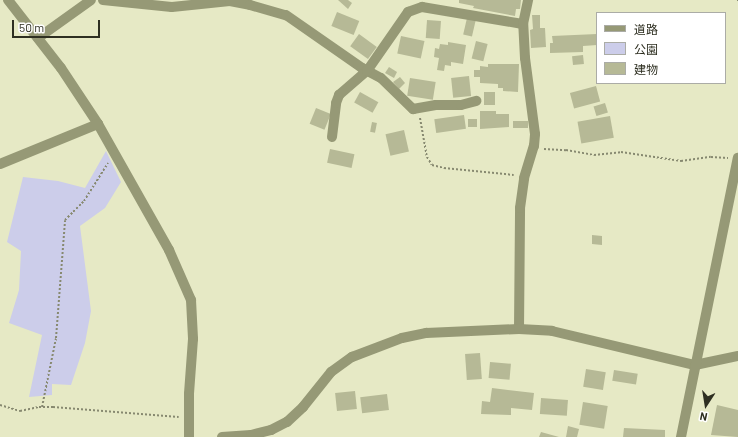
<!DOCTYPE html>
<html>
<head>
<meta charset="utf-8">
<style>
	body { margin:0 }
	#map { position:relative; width:738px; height:437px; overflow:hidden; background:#e6e9c5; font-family:Barlow,"Noto Sans JP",sans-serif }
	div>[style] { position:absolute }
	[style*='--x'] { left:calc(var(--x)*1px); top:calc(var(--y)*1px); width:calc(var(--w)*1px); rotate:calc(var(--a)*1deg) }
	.green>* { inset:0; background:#cccdea }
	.building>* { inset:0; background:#b6b996; transform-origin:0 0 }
	.path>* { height:2px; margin-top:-1px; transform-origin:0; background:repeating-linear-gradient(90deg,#878970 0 2px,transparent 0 4px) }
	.minor>* { height:10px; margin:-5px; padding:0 5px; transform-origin:5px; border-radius:5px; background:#969976 }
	span { translate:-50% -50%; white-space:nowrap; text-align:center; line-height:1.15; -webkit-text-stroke:3px #fff; paint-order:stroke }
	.legend { position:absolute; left:596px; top:12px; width:130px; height:72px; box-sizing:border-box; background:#fff; border:1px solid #abaca6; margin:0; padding:5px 7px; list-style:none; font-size:12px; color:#2e2f21 }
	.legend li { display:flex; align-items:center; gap:8px; height:20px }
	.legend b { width:20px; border:1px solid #abaca6 }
	.north { position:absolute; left:686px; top:385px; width:40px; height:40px; -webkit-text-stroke:3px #fff; paint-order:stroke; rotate:192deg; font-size:11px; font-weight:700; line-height:16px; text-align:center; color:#2e2f21 }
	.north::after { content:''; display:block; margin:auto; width:14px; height:18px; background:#2e2f21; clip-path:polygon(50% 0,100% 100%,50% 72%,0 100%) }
	.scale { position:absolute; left:12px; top:20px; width:88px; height:18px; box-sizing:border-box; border:2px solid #2e2f21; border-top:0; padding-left:5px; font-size:12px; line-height:14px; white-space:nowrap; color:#2e2f21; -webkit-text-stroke:3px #fff; paint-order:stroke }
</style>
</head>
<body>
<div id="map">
	<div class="green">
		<div style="clip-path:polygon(106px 151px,121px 182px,105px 208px,80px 226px,91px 311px,85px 343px,71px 385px,52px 384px,52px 395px,29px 397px,42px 335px,9px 323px,19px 290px,21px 251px,7px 242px,23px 177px,58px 181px,85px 188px)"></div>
	</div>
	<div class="building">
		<div style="clip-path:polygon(338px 0,348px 0,352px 3px,348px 9px)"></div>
		<div style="clip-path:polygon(459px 0,521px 0,520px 9px,516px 9px,515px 16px,473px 8px,474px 6px,459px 3px)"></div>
		<div style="left:337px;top:12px;width:24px;height:15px;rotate:22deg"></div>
		<div style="clip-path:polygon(532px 15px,540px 15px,540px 28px,545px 28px,546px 47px,531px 48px,530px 30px,533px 29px)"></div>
		<div style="left:467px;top:18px;width:9px;height:17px;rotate:13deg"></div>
		<div style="left:427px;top:20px;width:14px;height:18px;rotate:4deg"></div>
		<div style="left:359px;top:34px;width:22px;height:15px;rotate:36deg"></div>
		<div style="clip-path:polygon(597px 34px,597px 45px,583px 46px,583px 52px,550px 53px,550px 43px,553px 43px,552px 36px)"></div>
		<div style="left:401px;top:36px;width:24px;height:18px;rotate:12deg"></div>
		<div style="left:476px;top:41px;width:12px;height:18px;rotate:14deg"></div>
		<div style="clip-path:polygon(448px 42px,466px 45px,463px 64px,451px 62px,451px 66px,445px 65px,444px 71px,437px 70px,439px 58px,434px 57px,435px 48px,439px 49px,440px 44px,448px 45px)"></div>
		<div style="left:583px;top:55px;width:9px;height:11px;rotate:84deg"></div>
		<div style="clip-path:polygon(488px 64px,519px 64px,518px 92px,503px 91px,503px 88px,498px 88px,498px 84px,480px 83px,480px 77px,474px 77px,474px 70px,480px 70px,480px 66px,488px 67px)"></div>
		<div style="clip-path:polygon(389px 67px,397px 72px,394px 78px,385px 73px)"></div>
		<div style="left:469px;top:76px;width:20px;height:18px;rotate:84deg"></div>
		<div style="clip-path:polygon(400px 77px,405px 83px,399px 89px,393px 82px)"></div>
		<div style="left:410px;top:78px;width:26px;height:18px;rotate:9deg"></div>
		<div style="left:596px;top:86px;width:16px;height:27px;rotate:75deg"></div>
		<div style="left:360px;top:92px;width:21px;height:12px;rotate:29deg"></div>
		<div style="left:484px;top:92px;width:11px;height:13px"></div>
		<div style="left:605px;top:103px;width:10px;height:12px;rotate:73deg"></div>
		<div style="left:316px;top:108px;width:16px;height:17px;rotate:22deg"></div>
		<div style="clip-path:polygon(480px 111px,496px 111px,496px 114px,509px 114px,509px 127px,480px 129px)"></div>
		<div style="left:464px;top:115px;width:14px;height:30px;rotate:82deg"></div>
		<div style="left:610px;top:116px;width:22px;height:33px;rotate:80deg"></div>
		<div style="left:468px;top:119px;width:9px;height:8px"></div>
		<div style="left:513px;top:121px;width:15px;height:7px"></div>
		<div style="left:372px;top:122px;width:5px;height:10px;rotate:11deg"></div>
		<div style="left:404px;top:130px;width:22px;height:19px;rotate:77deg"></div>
		<div style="left:330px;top:149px;width:25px;height:14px;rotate:12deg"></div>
		<div style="clip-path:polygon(592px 235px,602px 236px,602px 245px,592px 244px)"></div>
		<div style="left:480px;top:353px;width:26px;height:15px;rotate:86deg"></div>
		<div style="left:490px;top:362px;width:21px;height:16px;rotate:5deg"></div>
		<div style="left:586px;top:369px;width:20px;height:18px;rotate:9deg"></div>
		<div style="left:614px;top:370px;width:24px;height:11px;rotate:9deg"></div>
		<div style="clip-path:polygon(492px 388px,534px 393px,532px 410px,511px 408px,511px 415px,481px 414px,482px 401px,490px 402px)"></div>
		<div style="left:355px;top:391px;width:18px;height:20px;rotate:84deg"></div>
		<div style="left:387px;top:394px;width:16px;height:27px;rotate:83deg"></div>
		<div style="left:541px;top:398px;width:27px;height:16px;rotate:4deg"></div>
		<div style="left:583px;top:402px;width:25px;height:23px;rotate:9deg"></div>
		<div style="clip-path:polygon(717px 405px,738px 410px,738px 437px,711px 435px)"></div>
		<div style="clip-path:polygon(568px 426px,579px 429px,577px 437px,566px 437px)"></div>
		<div style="clip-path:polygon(624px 428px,665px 430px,665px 437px,623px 437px)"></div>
		<div style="clip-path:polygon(541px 432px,559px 437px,539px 437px)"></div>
	</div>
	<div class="path">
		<div style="--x:737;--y:0;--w:1;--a:0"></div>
		<div style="--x:420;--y:118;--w:40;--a:80"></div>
		<div style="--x:427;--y:157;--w:9;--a:58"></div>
		<div style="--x:432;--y:165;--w:12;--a:14"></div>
		<div style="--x:444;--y:168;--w:70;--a:5.7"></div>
		<div style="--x:544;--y:149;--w:22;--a:3"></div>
		<div style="--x:566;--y:150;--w:28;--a:10"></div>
		<div style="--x:594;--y:155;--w:27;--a:-6"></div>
		<div style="--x:621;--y:152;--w:61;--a:8.5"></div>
		<div style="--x:681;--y:161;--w:30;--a:-8"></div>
		<div style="--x:711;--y:157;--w:17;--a:3"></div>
		<div style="--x:0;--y:405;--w:21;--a:17"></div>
		<div style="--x:20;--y:411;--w:19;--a:-12"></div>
		<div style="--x:39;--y:407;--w:14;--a:0"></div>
		<div style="--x:53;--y:407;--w:126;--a:4.5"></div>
		<div style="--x:42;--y:407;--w:70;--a:-78.5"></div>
		<div style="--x:56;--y:338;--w:118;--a:-85.6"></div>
		<div style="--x:65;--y:220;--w:27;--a:-45"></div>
		<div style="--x:84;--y:201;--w:45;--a:-57.7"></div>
	</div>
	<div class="minor">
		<div style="--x:8;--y:0;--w:86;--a:52.1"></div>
		<div style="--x:61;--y:68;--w:67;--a:56.5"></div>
		<div style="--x:98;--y:124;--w:145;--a:60.6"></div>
		<div style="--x:169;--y:250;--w:55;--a:66.3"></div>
		<div style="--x:191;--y:300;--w:39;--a:87"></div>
		<div style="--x:193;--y:339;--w:55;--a:94.2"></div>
		<div style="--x:189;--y:394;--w:43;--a:90"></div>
		<div style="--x:103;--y:0;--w:69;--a:5.8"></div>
		<div style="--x:172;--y:7;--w:58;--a:-5.9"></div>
		<div style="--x:230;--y:1;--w:20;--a:11"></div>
		<div style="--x:250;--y:5;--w:37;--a:16"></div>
		<div style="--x:286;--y:15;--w:93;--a:34.9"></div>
		<div style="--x:362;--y:68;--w:21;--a:28"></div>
		<div style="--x:381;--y:78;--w:45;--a:44.1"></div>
		<div style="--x:413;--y:109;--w:23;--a:-10"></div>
		<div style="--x:436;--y:105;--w:25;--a:0"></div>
		<div style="--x:461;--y:105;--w:16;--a:-15"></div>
		<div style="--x:38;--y:38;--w:65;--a:-35.6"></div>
		<div style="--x:332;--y:137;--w:34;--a:-83"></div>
		<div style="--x:336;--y:103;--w:9;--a:-69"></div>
		<div style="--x:339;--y:95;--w:37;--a:-41"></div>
		<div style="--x:367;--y:71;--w:72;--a:-55.2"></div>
		<div style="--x:408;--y:12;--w:15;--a:-20"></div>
		<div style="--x:422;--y:7;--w:102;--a:9.6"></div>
		<div style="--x:0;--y:164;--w:106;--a:-22.2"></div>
		<div style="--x:519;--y:329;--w:121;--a:-89.5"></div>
		<div style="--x:520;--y:208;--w:30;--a:-82"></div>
		<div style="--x:524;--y:178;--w:34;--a:-73"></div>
		<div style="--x:534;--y:146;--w:12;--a:-85"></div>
		<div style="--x:535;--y:134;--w:77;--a:-97.5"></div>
		<div style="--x:525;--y:58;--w:34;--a:-93"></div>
		<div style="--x:523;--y:24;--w:25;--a:-78"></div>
		<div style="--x:222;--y:437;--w:29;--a:-4"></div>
		<div style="--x:251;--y:435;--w:21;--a:-14"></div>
		<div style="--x:271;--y:430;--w:18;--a:-27"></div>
		<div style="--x:287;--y:422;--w:22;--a:-43"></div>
		<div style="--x:303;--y:407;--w:45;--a:-51.3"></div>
		<div style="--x:331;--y:372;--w:26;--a:-36"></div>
		<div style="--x:352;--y:357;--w:53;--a:-20.8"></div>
		<div style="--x:402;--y:338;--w:25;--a:-12"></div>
		<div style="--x:426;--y:333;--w:93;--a:-2.5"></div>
		<div style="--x:519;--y:329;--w:33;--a:3"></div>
		<div style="--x:552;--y:331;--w:147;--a:13.4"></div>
		<div style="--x:695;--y:365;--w:44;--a:-11.8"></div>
		<div style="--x:681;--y:437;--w:285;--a:-78.5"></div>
	</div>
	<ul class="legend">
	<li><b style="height:5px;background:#969976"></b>道路</li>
	<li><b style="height:11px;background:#cccdea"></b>公園</li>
	<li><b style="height:11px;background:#b6b996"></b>建物</li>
	</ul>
	<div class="north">N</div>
	<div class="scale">50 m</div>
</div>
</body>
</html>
